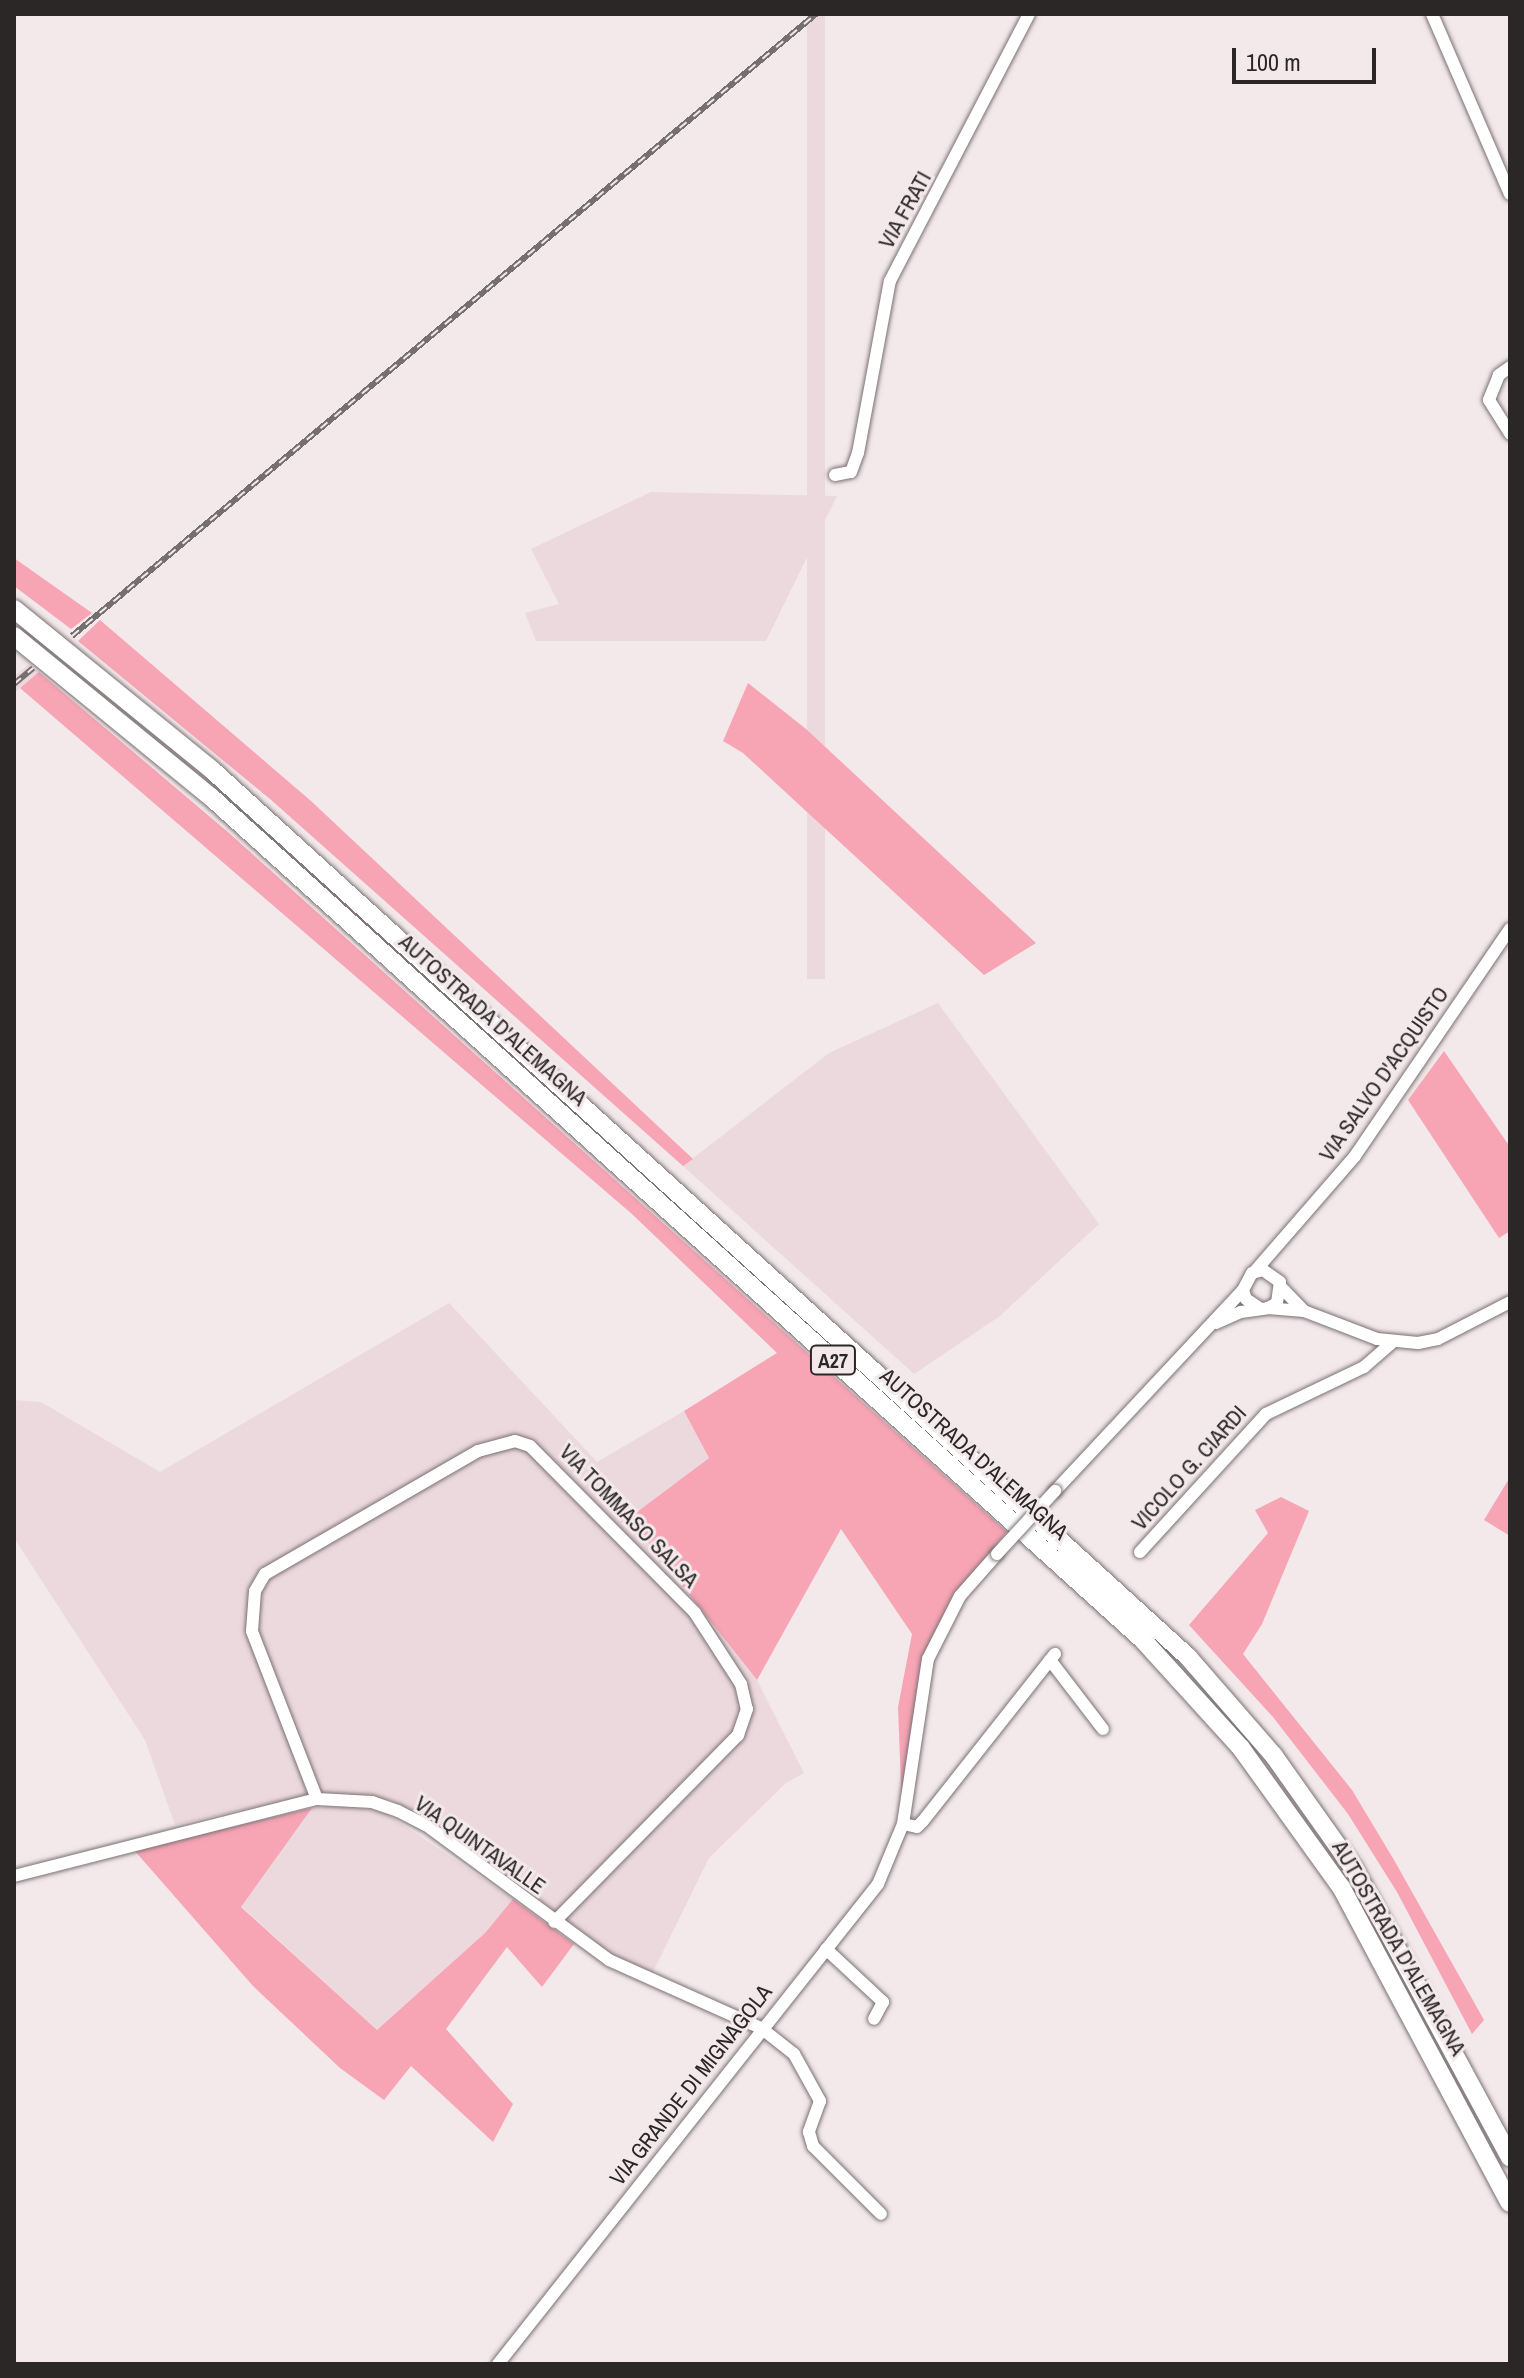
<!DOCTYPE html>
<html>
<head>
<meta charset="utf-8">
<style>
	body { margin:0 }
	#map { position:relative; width:1524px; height:2378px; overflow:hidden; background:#f3e9eb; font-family:"Archivo Narrow",sans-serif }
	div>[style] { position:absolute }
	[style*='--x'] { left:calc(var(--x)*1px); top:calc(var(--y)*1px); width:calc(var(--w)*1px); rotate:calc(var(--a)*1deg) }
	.built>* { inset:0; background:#ecd9dd; transform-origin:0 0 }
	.green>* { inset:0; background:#f7a4b5 }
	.roads { filter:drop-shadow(0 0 2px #7a7172) drop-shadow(0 0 2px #7a7172) }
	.minor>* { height:12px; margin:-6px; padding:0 6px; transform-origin:6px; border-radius:6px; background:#fff }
	.highway>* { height:18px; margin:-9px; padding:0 9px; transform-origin:9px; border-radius:9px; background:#fff }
	.rail>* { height:6px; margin-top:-3px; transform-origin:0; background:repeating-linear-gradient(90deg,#f3e9eb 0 9px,#756f70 0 18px); box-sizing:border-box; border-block:2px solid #756f70 }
	.bridges { filter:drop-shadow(0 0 2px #7a7172) drop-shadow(0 0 2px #7a7172) }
	.minor-bridge>* { height:12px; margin:-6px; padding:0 6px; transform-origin:6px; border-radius:6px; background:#fff }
	span { translate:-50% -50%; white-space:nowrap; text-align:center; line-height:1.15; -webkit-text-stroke:6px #f3e9eb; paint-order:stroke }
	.shield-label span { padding:2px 6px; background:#f3e9eb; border:2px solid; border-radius:6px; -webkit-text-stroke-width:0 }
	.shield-label { font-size:20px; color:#2b2727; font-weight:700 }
	.street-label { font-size:22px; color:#2b2727 }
	.frame { position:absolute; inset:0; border:16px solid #2b2727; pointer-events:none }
	.scale { position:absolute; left:1232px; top:48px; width:144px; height:36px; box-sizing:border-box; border:4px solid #2b2727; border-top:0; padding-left:10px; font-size:24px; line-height:28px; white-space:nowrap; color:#2b2727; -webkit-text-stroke:6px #f3e9eb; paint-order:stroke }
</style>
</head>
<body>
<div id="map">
	<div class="built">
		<div style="left:807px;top:14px;width:18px;height:965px"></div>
		<div style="clip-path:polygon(651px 492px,837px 496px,766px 641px,536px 641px,525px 613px,559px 604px,531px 549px)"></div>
		<div style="clip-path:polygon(29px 664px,39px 672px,14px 693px,14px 676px)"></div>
		<div style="clip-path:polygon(938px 1003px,1099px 1224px,1000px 1316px,914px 1374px,683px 1166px,829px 1053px)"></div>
		<div style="clip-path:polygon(449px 1303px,597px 1462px,684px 1411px,709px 1458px,629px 1518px,757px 1680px,804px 1773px,786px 1783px,709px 1858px,651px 1976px,623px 1962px,392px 1800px,322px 1792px,175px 1825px,145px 1740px,14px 1538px,14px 1400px,41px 1402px,160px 1472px)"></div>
		<div style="clip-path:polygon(347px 1805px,387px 1814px,513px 1899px,485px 1933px,377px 2030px,241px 1906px,312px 1808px)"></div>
	</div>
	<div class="green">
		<div style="clip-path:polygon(14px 558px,92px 613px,71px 629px,14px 586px)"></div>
		<div style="clip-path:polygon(100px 620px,311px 801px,693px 1159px,683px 1166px,270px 799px,78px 641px)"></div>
		<div style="clip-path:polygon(39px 672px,229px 833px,1007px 1532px,952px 1597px,922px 1661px,902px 1811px,898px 1707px,912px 1634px,841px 1529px,757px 1680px,629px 1518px,709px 1458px,684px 1411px,777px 1353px,632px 1214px,20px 688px)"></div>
		<div style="clip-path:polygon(748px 683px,806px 729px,1036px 943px,984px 975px,743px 753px,723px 741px)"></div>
		<div style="clip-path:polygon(1444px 1051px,1510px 1147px,1510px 1231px,1499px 1238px,1408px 1100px)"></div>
		<div style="clip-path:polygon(1510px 1477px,1510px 1536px,1484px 1520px)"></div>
		<div style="clip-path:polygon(1281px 1497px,1309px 1511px,1262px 1624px,1243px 1654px,1352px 1790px,1394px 1860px,1484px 2020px,1472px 2034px,1397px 1892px,1348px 1814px,1273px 1717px,1189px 1625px,1268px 1533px,1255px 1510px)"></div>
		<div style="clip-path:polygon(312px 1808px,241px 1907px,377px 2030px,485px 1933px,513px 1899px,574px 1944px,542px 1987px,507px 1947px,446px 2029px,513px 2104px,493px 2142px,411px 2066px,384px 2100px,340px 2068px,253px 1986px,134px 1850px)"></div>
	</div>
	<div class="roads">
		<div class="minor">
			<div style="--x:1432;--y:14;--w:196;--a:66.6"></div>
			<div style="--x:1510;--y:367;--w:14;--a:144"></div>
			<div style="--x:1499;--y:375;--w:27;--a:112"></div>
			<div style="--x:1489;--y:400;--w:40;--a:58"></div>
			<div style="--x:835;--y:475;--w:16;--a:-11"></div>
			<div style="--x:851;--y:472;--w:20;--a:-70"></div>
			<div style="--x:858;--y:453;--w:175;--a:-79.5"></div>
			<div style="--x:890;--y:281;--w:301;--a:-62.5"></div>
			<div style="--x:1256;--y:1270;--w:151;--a:-49"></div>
			<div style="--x:1355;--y:1156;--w:275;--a:-55.7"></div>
			<div style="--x:1268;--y:1308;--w:36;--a:5"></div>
			<div style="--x:1304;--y:1311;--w:32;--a:-134"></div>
			<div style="--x:1304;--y:1311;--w:78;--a:21"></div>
			<div style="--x:1377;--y:1339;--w:41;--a:5.6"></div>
			<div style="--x:1418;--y:1343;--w:20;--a:-11"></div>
			<div style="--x:1438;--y:1339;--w:81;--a:-27.2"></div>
			<div style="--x:1216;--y:1323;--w:27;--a:-24"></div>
			<div style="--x:1241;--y:1312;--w:27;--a:-8"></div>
			<div style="--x:1268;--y:1308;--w:10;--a:-29"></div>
			<div style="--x:1277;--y:1303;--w:21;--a:-82"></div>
			<div style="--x:1280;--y:1282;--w:21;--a:-145"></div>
			<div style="--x:1263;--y:1270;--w:11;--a:165"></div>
			<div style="--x:1252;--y:1273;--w:19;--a:118"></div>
			<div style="--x:1243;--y:1290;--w:9;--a:72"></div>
			<div style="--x:1246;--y:1299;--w:18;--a:34"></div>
			<div style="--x:1055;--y:1491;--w:275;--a:-46.9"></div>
			<div style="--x:1140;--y:1552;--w:187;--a:-47.6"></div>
			<div style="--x:1266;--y:1414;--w:109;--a:-25.6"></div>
			<div style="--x:1364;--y:1367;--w:38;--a:-41"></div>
			<div style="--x:1050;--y:1660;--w:87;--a:52.5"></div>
			<div style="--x:317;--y:1799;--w:180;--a:-111.2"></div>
			<div style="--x:252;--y:1631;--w:40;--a:-85.7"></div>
			<div style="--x:255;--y:1591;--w:20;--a:-60"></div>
			<div style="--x:265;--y:1574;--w:246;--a:-30"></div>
			<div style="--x:478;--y:1451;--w:38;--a:-15"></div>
			<div style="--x:515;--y:1441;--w:16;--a:18"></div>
			<div style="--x:530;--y:1446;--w:235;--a:45.3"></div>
			<div style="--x:695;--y:1613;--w:85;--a:57.1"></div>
			<div style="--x:741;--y:1684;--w:26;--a:77"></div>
			<div style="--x:747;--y:1709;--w:28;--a:109"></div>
			<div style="--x:738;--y:1735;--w:262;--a:134.5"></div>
			<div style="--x:903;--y:1824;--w:14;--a:12"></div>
			<div style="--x:917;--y:1827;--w:8;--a:-45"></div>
			<div style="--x:923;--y:1821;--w:213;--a:-51.7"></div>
			<div style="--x:14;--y:1876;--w:313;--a:-14.3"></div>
			<div style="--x:317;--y:1799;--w:55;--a:3.1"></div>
			<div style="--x:372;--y:1802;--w:28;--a:19"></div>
			<div style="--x:398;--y:1811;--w:31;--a:27"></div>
			<div style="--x:426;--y:1825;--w:227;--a:36.4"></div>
			<div style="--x:609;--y:1960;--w:167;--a:24.1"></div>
			<div style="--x:761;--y:2028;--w:42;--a:38.2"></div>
			<div style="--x:794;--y:2054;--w:54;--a:61"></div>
			<div style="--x:820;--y:2101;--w:33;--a:110"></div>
			<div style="--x:809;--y:2132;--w:15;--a:74"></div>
			<div style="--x:813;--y:2146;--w:96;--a:45"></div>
			<div style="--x:826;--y:1949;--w:78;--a:42.9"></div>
			<div style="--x:883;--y:2002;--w:19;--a:118"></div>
			<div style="--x:498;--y:2364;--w:612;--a:-51.63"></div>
			<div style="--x:878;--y:1884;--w:65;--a:-67.4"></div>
			<div style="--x:903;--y:1824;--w:167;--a:-81.4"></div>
			<div style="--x:928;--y:1659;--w:71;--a:-63.1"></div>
			<div style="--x:960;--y:1596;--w:56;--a:-48.6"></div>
		</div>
		<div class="highway">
			<div style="--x:14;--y:609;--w:255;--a:39.1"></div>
			<div style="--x:212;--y:770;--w:1319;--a:42.26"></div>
			<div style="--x:1188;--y:1657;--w:131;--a:49"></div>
			<div style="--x:1274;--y:1756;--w:138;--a:54.7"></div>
			<div style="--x:1354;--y:1869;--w:328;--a:61.6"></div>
			<div style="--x:14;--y:636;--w:254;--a:39.3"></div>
			<div style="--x:211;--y:797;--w:1257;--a:42.13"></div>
			<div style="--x:1143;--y:1640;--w:146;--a:47.8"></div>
			<div style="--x:1241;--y:1748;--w:171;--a:54.3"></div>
			<div style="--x:1341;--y:1887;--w:358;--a:61.9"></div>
		</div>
	</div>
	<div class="rail">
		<div style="--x:72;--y:636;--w:970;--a:-39.9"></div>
		<div style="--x:14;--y:684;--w:25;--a:-40"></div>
	</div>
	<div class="bridges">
		<div class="minor-bridge">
			<div style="--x:997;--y:1554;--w:86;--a:-47.4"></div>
		</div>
	</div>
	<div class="shield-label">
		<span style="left:833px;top:1360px">A27</span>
	</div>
	<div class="street-label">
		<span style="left:905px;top:210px;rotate:-61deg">VIA FRATI</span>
		<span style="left:493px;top:1020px;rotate:42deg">AUTOSTRADA D'ALEMAGNA</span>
		<span style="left:1384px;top:1074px;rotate:-55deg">VIA SALVO D'ACQUISTO</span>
		<span style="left:974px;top:1454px;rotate:42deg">AUTOSTRADA D'ALEMAGNA</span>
		<span style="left:1189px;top:1468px;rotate:-48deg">VICOLO G. CIARDI</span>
		<span style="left:629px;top:1516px;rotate:46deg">VIA TOMMASO SALSA</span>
		<span style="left:480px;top:1845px;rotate:35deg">VIA QUINTAVALLE</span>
		<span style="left:1399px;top:1948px;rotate:60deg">AUTOSTRADA D'ALEMAGNA</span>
		<span style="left:691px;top:2085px;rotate:-52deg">VIA GRANDE DI MIGNAGOLA</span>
	</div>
	<div class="frame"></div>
	<div class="scale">100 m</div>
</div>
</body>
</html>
